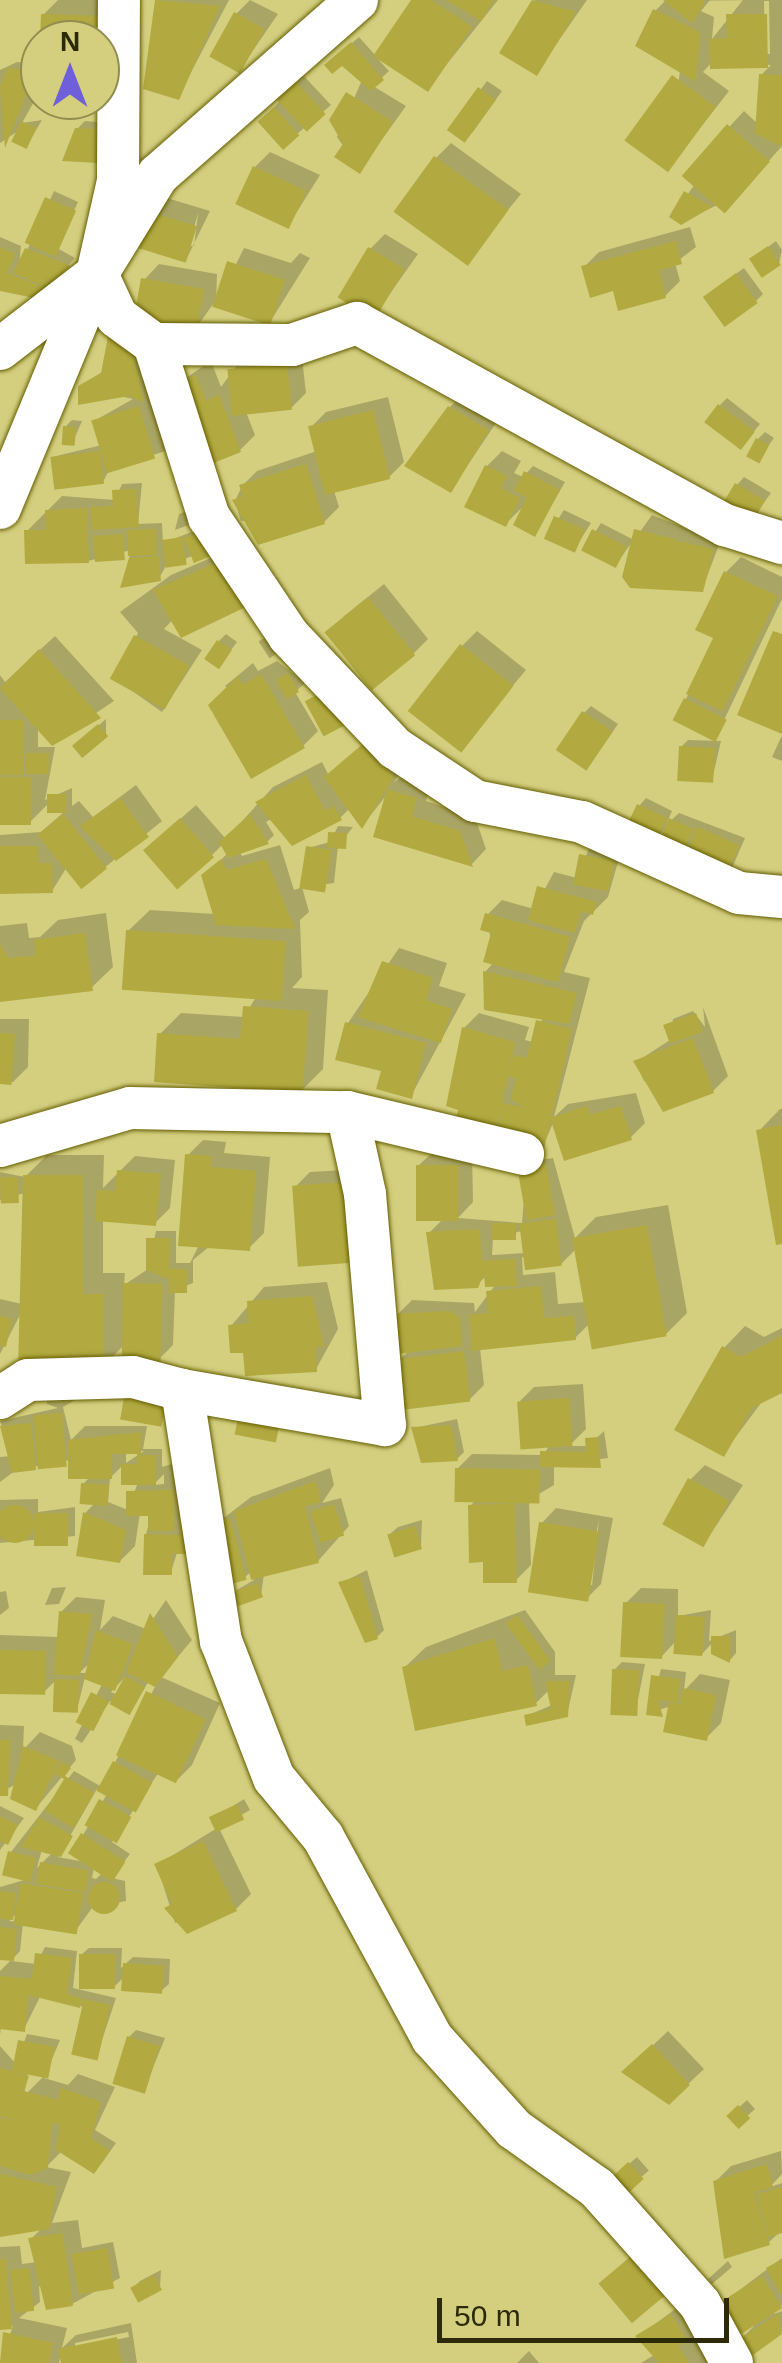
<!DOCTYPE html>
<html>
<head>
<meta charset="utf-8">
<style>
	body { margin:0 }
	#map { position:relative; width:782px; height:2363px; overflow:hidden; background:#d4cf7f; font-family:Helvetica,sans-serif }
	div>[style] { position:absolute }
	[style*='--x'] { left:calc(var(--x)*1px); top:calc(var(--y)*1px); width:calc(var(--w)*1px); rotate:calc(var(--a)*1deg) }
	.shadow>* { inset:0; background:#0003; transform-origin:0 0 }
	.building>* { inset:0; background:#b2aa40; transform-origin:0 0 }
	.round { border-radius:50% }
	.roads { filter:drop-shadow(0 0 2px #655e00) drop-shadow(0 0 2px #655e00) }
	.minor>* { height:42px; margin:-21px; padding:0 21px; transform-origin:21px; border-radius:21px; background:#fff }
	span { translate:-50% -50%; white-space:nowrap; text-align:center; line-height:1.15; -webkit-text-stroke:9px #d4cf7f; paint-order:stroke }
	.north { position:absolute; left:20px; top:20px; width:100px; height:100px; box-sizing:border-box; background:#d4cf7f; border:2px solid #918d4f; border-radius:50%; rotate:0deg; font-size:28px; font-weight:700; line-height:40px; text-align:center; color:#2d2a08 }
	.north::after { content:''; display:block; margin:auto; width:35px; height:45px; background:#6f5fd9; clip-path:polygon(50% 0,100% 100%,50% 72%,0 100%) }
	.scale { position:absolute; left:437px; top:2298px; width:292px; height:45px; box-sizing:border-box; border:5px solid #2d2a08; border-top:0; padding-left:12px; font-size:30px; line-height:35px; white-space:nowrap; color:#2d2a08; -webkit-text-stroke:8px #d4cf7f; paint-order:stroke }
</style>
</head>
<body>
<div id="map">
	<div class="shadow">
		<div style="clip-path:polygon(58px 0,94px 0,120px 2px,100px 40px,42px 40px,43px 15px)"></div>
		<div style="clip-path:polygon(158px 0,229px 0,178px 97px,145px 87px)"></div>
		<div style="clip-path:polygon(250px 0,278px 14px,239px 71px,236px 14px)"></div>
		<div style="clip-path:polygon(414px 0,498px 0,427px 89px,378px 59px,389px 71px,373px 86px,406px 106px,360px 170px,337px 137px,362px 80px,335px 58px,359px 37px,376px 56px)"></div>
		<div style="clip-path:polygon(535px 0,587px 0,536px 73px,502px 53px)"></div>
		<div style="clip-path:polygon(evenodd,666px 0,710px 0,701px 11px,714px 17px,712px 39px,743px 0,782px 0,782px 146px,739px 195px,681px 222px,672px 216px,695px 184px,685px 175px,744px 111px,758px 124px,761px 75px,771px 65px,712px 62px,703px 72px,729px 91px,669px 168px,680px 70px,655px 11px,666px 0,764px 1px,769px 1px,770px 54px,765px 54px,764px 1px)"></div>
		<div style="clip-path:polygon(17px 62px,40px 64px,40px 91px,22px 123px,42px 120px,26px 147px,18px 131px,0 143px,0 70px)"></div>
		<div style="clip-path:polygon(303px 75px,331px 105px,283px 146px,261px 122px)"></div>
		<div style="clip-path:polygon(487px 81px,502px 91px,472px 133px,450px 130px)"></div>
		<div style="clip-path:polygon(85px 121px,107px 123px,105px 153px,77px 129px)"></div>
		<div style="clip-path:polygon(451px 143px,521px 194px,466px 262px,436px 158px)"></div>
		<div style="clip-path:polygon(270px 152px,320px 175px,288px 226px,255px 167px)"></div>
		<div style="clip-path:polygon(100px 181px,111px 184px,96px 218px,104px 229px,85px 235px)"></div>
		<div style="clip-path:polygon(54px 191px,78px 202px,57px 248px,75px 258px,38px 296px,0 279px,0 237px,21px 246px,19px 268px)"></div>
		<div style="clip-path:polygon(evenodd,167px 198px,210px 211px,186px 260px,152px 213px,167px 198px,198px 213px,194px 246px,189px 246px,198px 213px)"></div>
		<div style="clip-path:polygon(690px 227px,696px 247px,675px 263px,680px 281px,665px 296px,615px 288px,584px 267px,599px 252px)"></div>
		<div style="clip-path:polygon(385px 234px,418px 254px,374px 316px,370px 249px)"></div>
		<div style="clip-path:polygon(776px 241px,782px 250px,779px 263px,760px 253px)"></div>
		<div style="clip-path:polygon(244px 248px,291px 263px,300px 253px,310px 258px,270px 322px,213px 304px,153px 390px,174px 448px,109px 470px,103px 482px,52px 457px,102px 445px,94px 421px,133px 399px,80px 387px,105px 370px,138px 317px,144px 280px,159px 264px,217px 274px,216px 305px)"></div>
		<div style="clip-path:polygon(744px 268px,763px 294px,756px 301px,713px 290px)"></div>
		<div style="clip-path:polygon(301px 349px,306px 393px,291px 408px,246px 412px,255px 435px,240px 450px,177px 384px,211px 361px,221px 387px,245px 354px)"></div>
		<div style="clip-path:polygon(465px 392px,502px 414px,451px 490px,450px 407px)"></div>
		<div style="clip-path:polygon(388px 397px,404px 462px,389px 477px,334px 491px,339px 507px,324px 522px,241px 521px,235px 501px,242px 486px,257px 471px,317px 451px,311px 427px,326px 412px)"></div>
		<div style="clip-path:polygon(727px 398px,760px 424px,747px 440px,720px 405px)"></div>
		<div style="clip-path:polygon(72px 420px,82px 421px,72px 444px,65px 427px)"></div>
		<div style="clip-path:polygon(765px 432px,774px 438px,758px 460px,758px 439px)"></div>
		<div style="clip-path:polygon(502px 451px,521px 461px,514px 473px,523px 477px,533px 466px,565px 482px,535px 534px,526px 504px,505px 524px,487px 466px)"></div>
		<div style="clip-path:polygon(744px 477px,771px 493px,754px 516px,737px 485px)"></div>
		<div style="clip-path:polygon(142px 483px,138px 524px,162px 523px,163px 543px,194px 531px,221px 545px,166px 566px,159px 578px,123px 585px,131px 550px,88px 561px,26px 532px,62px 496px,115px 500px,122px 484px)"></div>
		<div style="clip-path:polygon(201px 506px,197px 522px,175px 530px,179px 514px)"></div>
		<div style="clip-path:polygon(564px 510px,591px 523px,574px 550px,547px 536px)"></div>
		<div style="clip-path:polygon(652px 515px,720px 542px,702px 590px,632px 542px,615px 566px,584px 549px,601px 523px,634px 540px)"></div>
		<div style="clip-path:polygon(243px 544px,164px 629px,202px 650px,162px 712px,114px 678px,138px 633px,120px 612px,171px 575px)"></div>
		<div style="clip-path:polygon(741px 557px,782px 577px,782px 599px,715px 739px,686px 699px,716px 636px,726px 572px)"></div>
		<div style="clip-path:polygon(384px 584px,428px 639px,413px 654px,343px 617px)"></div>
		<div style="clip-path:polygon(477px 631px,526px 670px,460px 749px,462px 646px)"></div>
		<div style="clip-path:polygon(226px 634px,237px 642px,225px 658px,219px 641px)"></div>
		<div style="clip-path:polygon(55px 636px,114px 701px,53px 742px,38px 726px,38px 747px,55px 747px,45px 800px,72px 788px,72px 806px,79px 801px,93px 817px,136px 785px,162px 821px,82px 886px,67px 867px,52px 891px,0 892px,0 835px,41px 832px,65px 811px,49px 803px,30px 822px,0 823px,0 675px,5px 682px)"></div>
		<div style="left:267px;top:636px;width:20px;height:10px;rotate:57deg"></div>
		<div style="clip-path:polygon(277px 661px,305px 683px,295px 692px,318px 731px,303px 746px,225px 686px,253px 663px,258px 671px)"></div>
		<div style="clip-path:polygon(591px 706px,618px 724px,593px 760px,584px 713px)"></div>
		<div style="clip-path:polygon(106px 719px,106px 734px,83px 739px)"></div>
		<div style="clip-path:polygon(782px 735px,782px 761px,772px 757px)"></div>
		<div style="clip-path:polygon(688px 740px,721px 741px,712px 780px,681px 747px)"></div>
		<div style="clip-path:polygon(408px 761px,394px 782px,404px 775px,431px 783px,426px 801px,475px 817px,486px 849px,472px 864px,376px 836px,385px 797px,362px 826px,350px 808px,340px 818px,278px 815px,266px 822px,274px 835px,267px 842px,238px 849px,242px 856px,280px 845px,294px 890px,303px 887px,308px 848px,330px 842px,338px 826px,353px 827px,338px 846px,334px 883px,302px 887px,309px 912px,300px 920px,302px 977px,292px 988px,328px 990px,323px 1069px,302px 1090px,160px 1034px,181px 1013px,244px 1017px,256px 997px,128px 931px,150px 910px,215px 914px,204px 876px,228px 853px,223px 844px,212px 855px,161px 836px,196px 805px,226px 839px,273px 787px,322px 762px,329px 776px)"></div>
		<div style="clip-path:polygon(646px 798px,672px 811px,666px 825px,679px 813px,745px 838px,732px 868px,693px 841px,681px 854px,667px 827px,654px 840px,639px 806px)"></div>
		<div style="clip-path:polygon(589px 848px,620px 855px,608px 897px,584px 921px,564px 972px,590px 978px,554px 1117px,568px 1104px,636px 1093px,645px 1123px,630px 1138px,554px 1121px,543px 1146px,492px 1133px,461px 1108px,464px 1028px,479px 1013px,529px 1027px,525px 1040px,533px 1042px,543px 1017px,486px 1007px,485px 972px,494px 962px,487px 915px,502px 900px,534px 909px,554px 872px,577px 878px)"></div>
		<div style="clip-path:polygon(106px 913px,113px 967px,91px 988px,0 1000px,0 926px,27px 923px,29px 938px,40px 937px,58px 920px)"></div>
		<div style="clip-path:polygon(399px 948px,447px 963px,439px 986px,466px 994px,411px 1096px,348px 1023px)"></div>
		<div style="clip-path:polygon(703px 1007px,728px 1076px,713px 1091px,644px 1081px,636px 1062px,670px 1040px,673px 1019px,693px 1011px,705px 1027px)"></div>
		<div style="clip-path:polygon(0 1019px,29px 1019px,28px 1067px,13px 1082px,0 1081px)"></div>
		<div style="clip-path:polygon(780px 1109px,782px 1109px,782px 1241px,759px 1131px)"></div>
		<div style="clip-path:polygon(203px 1140px,226px 1142px,224px 1153px,270px 1157px,264px 1233px,249px 1248px,210px 1246px,193px 1260px,193px 1283px,175px 1290px,173px 1345px,158px 1360px,123px 1346px,103px 1367px,22px 1311px,0 1354px,0 1299px,22px 1304px,25px 1193px,0 1200px,0 1172px,25px 1177px,47px 1155px,104px 1155px,103px 1188px,135px 1156px,175px 1160px,170px 1208px,155px 1223px,103px 1219px,103px 1273px,125px 1273px,124px 1285px,148px 1269px,156px 1231px,176px 1231px,176px 1263px,190px 1263px,199px 1245px,188px 1155px)"></div>
		<div style="clip-path:polygon(evenodd,434px 1151px,472px 1151px,473px 1202px,458px 1218px,522px 1223px,527px 1162px,553px 1158px,575px 1238px,596px 1217px,668px 1205px,687px 1313px,666px 1334px,589px 1324px,575px 1338px,480px 1348px,484px 1385px,469px 1400px,400px 1359px,410px 1350px,397px 1315px,412px 1300px,474px 1303px,475px 1312px,496px 1284px,487px 1275px,477px 1285px,429px 1233px,445px 1217px,418px 1166px,434px 1151px,522px 1231px,525px 1253px,492px 1255px,493px 1238px,522px 1231px,434px 1151px,576px 1249px,586px 1302px,558px 1304px,555px 1272px,523px 1275px,522px 1257px,561px 1264px,576px 1249px)"></div>
		<div style="clip-path:polygon(361px 1169px,366px 1246px,295px 1187px,310px 1172px)"></div>
		<div style="clip-path:polygon(327px 1282px,338px 1329px,316px 1369px,246px 1350px,231px 1326px,264px 1287px)"></div>
		<div style="clip-path:polygon(745px 1326px,764px 1337px,782px 1328px,782px 1390px,764px 1399px,723px 1454px,724px 1348px)"></div>
		<div style="clip-path:polygon(583px 1384px,586px 1429px,569px 1446px,588px 1446px,604px 1431px,608px 1458px,554px 1465px,554px 1485px,529px 1500px,531px 1565px,516px 1580px,485px 1559px,470px 1506px,477px 1499px,457px 1469px,472px 1454px,543px 1455px,550px 1445px,519px 1402px,534px 1387px)"></div>
		<div style="clip-path:polygon(evenodd,47px 1389px,89px 1392px,63px 1407px,71px 1440px,85px 1426px,147px 1426px,143px 1449px,162px 1449px,162px 1467px,190px 1458px,180px 1523px,189px 1514px,171px 1572px,146px 1535px,151px 1513px,140px 1513px,135px 1546px,120px 1561px,85px 1513px,95px 1503px,83px 1484px,90px 1477px,70px 1460px,16px 1470px,0 1482px,0 1457px,13px 1456px,0 1421px,58px 1408px,47px 1404px,47px 1389px,126px 1451px,144px 1451px,126px 1463px,126px 1451px,47px 1389px,123px 1465px,138px 1482px,128px 1510px,108px 1502px,110px 1478px,123px 1465px,47px 1389px,164px 1474px,164px 1484px,153px 1485px,164px 1474px)"></div>
		<div style="clip-path:polygon(457px 1419px,464px 1452px,457px 1459px,414px 1428px)"></div>
		<div style="clip-path:polygon(705px 1465px,743px 1485px,704px 1544px,690px 1480px)"></div>
		<div style="clip-path:polygon(330px 1468px,334px 1485px,322px 1503px,341px 1498px,349px 1526px,318px 1561px,264px 1574px,261px 1595px,235px 1591px,254px 1580px,252px 1571px,245px 1577px,216px 1524px,251px 1497px)"></div>
		<div style="clip-path:polygon(38px 1499px,38px 1512px,75px 1507px,75px 1536px,0 1543px,0 1500px)"></div>
		<div style="clip-path:polygon(evenodd,556px 1508px,613px 1518px,601px 1584px,586px 1599px,541px 1524px,556px 1508px,599px 1519px,592px 1585px,587px 1585px,599px 1519px)"></div>
		<div style="clip-path:polygon(422px 1520px,421px 1547px,390px 1534px,398px 1527px)"></div>
		<div style="clip-path:polygon(367px 1570px,384px 1630px,377px 1637px,341px 1583px)"></div>
		<div style="clip-path:polygon(66px 1587px,59px 1604px,45px 1605px,52px 1588px)"></div>
		<div style="clip-path:polygon(641px 1588px,678px 1589px,678px 1616px,711px 1610px,709px 1641px,736px 1630px,736px 1653px,730px 1660px,713px 1642px,702px 1654px,676px 1641px,662px 1656px,626px 1603px)"></div>
		<div style="clip-path:polygon(6px 1591px,9px 1608px,0 1615px,0 1592px)"></div>
		<div style="clip-path:polygon(evenodd,76px 1597px,105px 1600px,100px 1630px,113px 1616px,146px 1629px,166px 1600px,192px 1640px,161px 1677px,220px 1703px,192px 1765px,177px 1780px,159px 1772px,112px 1842px,130px 1854px,112px 1878px,125px 1881px,126px 1901px,92px 1908px,76px 1930px,23px 1923px,20px 1951px,11px 1961px,36px 1964px,45px 1947px,77px 1951px,73px 1988px,116px 1998px,96px 2058px,84px 2007px,41px 1995px,24px 2029px,1px 2027px,0 2035px,0 1971px,13px 1958px,0 1955px,0 1887px,28px 1879px,11px 1852px,74px 1771px,102px 1787px,156px 1685px,149px 1681px,130px 1711px,110px 1701px,82px 1743px,75px 1739px,102px 1684px,85px 1677px,77px 1710px,56px 1680px,43px 1693px,0 1691px,0 1635px,59px 1637px,61px 1612px,76px 1597px,91px 1662px,88px 1673px,79px 1673px,91px 1662px,76px 1597px,126px 1676px,118px 1695px,111px 1692px,126px 1676px,76px 1597px,97px 1789px,107px 1794px,83px 1835px,85px 1862px,58px 1857px,97px 1789px,76px 1597px,42px 1849px,53px 1852px,37px 1868px,42px 1849px,76px 1597px,94px 1868px,102px 1873px,96px 1879px,92px 1878px,94px 1868px,76px 1597px,23px 1907px,23px 1922px,9px 1921px,23px 1907px)"></div>
		<div style="clip-path:polygon(525px 1610px,555px 1652px,555px 1675px,576px 1675px,567px 1715px,526px 1716px,552px 1705px,549px 1690px,535px 1704px,404px 1668px,426px 1647px)"></div>
		<div style="clip-path:polygon(622px 1662px,645px 1664px,635px 1715px,614px 1670px)"></div>
		<div style="clip-path:polygon(661px 1669px,686px 1672px,684px 1691px,700px 1674px,730px 1680px,721px 1723px,706px 1738px,671px 1706px,649px 1713px)"></div>
		<div style="clip-path:polygon(0 1725px,24px 1726px,23px 1750px,40px 1732px,72px 1746px,76px 1760px,36px 1808px,16px 1784px,0 1793px)"></div>
		<div style="clip-path:polygon(244px 1799px,250px 1810px,219px 1828px,251px 1894px,236px 1909px,175px 1923px,157px 1865px,217px 1828px,212px 1819px)"></div>
		<div style="clip-path:polygon(0 1806px,24px 1818px,0 1850px)"></div>
		<div style="clip-path:polygon(89px 1948px,122px 1948px,121px 1968px,133px 1957px,170px 1959px,169px 1984px,161px 1991px,125px 1976px,114px 1987px,81px 1955px)"></div>
		<div style="clip-path:polygon(136px 2030px,165px 2038px,144px 2090px,129px 2037px)"></div>
		<div style="clip-path:polygon(668px 2031px,704px 2069px,669px 2102px,625px 2072px)"></div>
		<div style="clip-path:polygon(evenodd,27px 2034px,60px 2040px,44px 2078px,68px 2085px,78px 2074px,115px 2087px,95px 2130px,116px 2143px,101px 2164px,94px 2171px,62px 2151px,46px 2167px,71px 2172px,52px 2223px,78px 2220px,82px 2248px,113px 2242px,120px 2278px,72px 2304px,39px 2286px,40px 2302px,19px 2318px,67px 2328px,62px 2348px,76px 2335px,131px 2323px,137px 2363px,64px 2363px,61px 2353px,59px 2363px,0 2363px,13px 2326px,0 2327px,0 2247px,20px 2246px,22px 2264px,37px 2262px,31px 2239px,41px 2229px,0 2234px,0 2046px,16px 2064px,27px 2034px,28px 2071px,46px 2074px,24px 2096px,28px 2071px,27px 2034px,128px 2332px,129px 2337px,75px 2348px,75px 2343px,128px 2332px)"></div>
		<div style="left:747px;top:2100px;width:12px;height:23px;rotate:48deg"></div>
		<div style="clip-path:polygon(781px 2151px,782px 2174px,770px 2187px,782px 2183px,782px 2230px,768px 2243px,715px 2182px,731px 2166px)"></div>
		<div style="left:637px;top:2157px;width:18px;height:31px;rotate:49deg"></div>
		<div style="clip-path:polygon(782px 2258px,782px 2305px,773px 2314px,782px 2311px,782px 2331px,749px 2355px,739px 2341px,754px 2326px,725px 2301px)"></div>
		<div style="clip-path:polygon(728px 2261px,732px 2267px,712px 2284px,708px 2279px)"></div>
		<div style="clip-path:polygon(161px 2270px,160px 2288px,133px 2288px,140px 2281px)"></div>
		<div style="clip-path:polygon(686px 2301px,713px 2363px,641px 2363px,654px 2355px,639px 2336px)"></div>
		<div style="clip-path:polygon(529px 2351px,539px 2363px,517px 2363px)"></div>
	</div>
	<div class="building">
		<div style="clip-path:polygon(155px 0,220px 6px,179px 100px,143px 89px)"></div>
		<div style="clip-path:polygon(411px 0,431px 0,472px 27px,428px 92px,373px 56px)"></div>
		<div style="clip-path:polygon(447px 0,494px 0,481px 21px)"></div>
		<div style="clip-path:polygon(532px 0,576px 12px,537px 76px,499px 53px)"></div>
		<div style="clip-path:polygon(663px 0,704px 0,704px 4px,692px 23px)"></div>
		<div style="clip-path:polygon(653px 9px,700px 32px,696px 82px,635px 46px)"></div>
		<div style="left:234px;top:12px;width:35px;height:51px;rotate:29deg"></div>
		<div style="clip-path:polygon(41px 14px,106px 16px,100px 40px,40px 40px)"></div>
		<div style="clip-path:polygon(726px 14px,767px 14px,768px 68px,710px 69px,709px 39px,727px 38px)"></div>
		<div style="clip-path:polygon(351px 42px,384px 80px,371px 91px,342px 66px,332px 74px,324px 65px)"></div>
		<div style="clip-path:polygon(8px 68px,40px 71px,40px 83px,39px 96px,26px 94px,5px 148px,0 86px)"></div>
		<div style="clip-path:polygon(759px 74px,782px 75px,782px 147px,755px 133px)"></div>
		<div style="left:672px;top:75px;width:54px;height:81px;rotate:36deg"></div>
		<div style="left:295px;top:81px;width:45px;height:26px;rotate:47deg"></div>
		<div style="left:478px;top:87px;width:22px;height:53px;rotate:36deg"></div>
		<div style="clip-path:polygon(346px 92px,393px 122px,360px 174px,334px 157px,343px 144px,329px 120px)"></div>
		<div style="left:274px;top:107px;width:38px;height:22px;rotate:48deg"></div>
		<div style="left:21px;top:121px;width:17px;height:23px;rotate:25deg"></div>
		<div style="left:727px;top:124px;width:57px;height:69px;rotate:41deg"></div>
		<div style="clip-path:polygon(75px 128px,101px 129px,99px 163px,62px 161px)"></div>
		<div style="left:434px;top:156px;width:92px;height:69px;rotate:36deg"></div>
		<div style="left:253px;top:166px;width:59px;height:42px;rotate:25deg"></div>
		<div style="clip-path:polygon(684px 191px,712px 207px,681px 225px,669px 217px)"></div>
		<div style="left:45px;top:197px;width:34px;height:50px;rotate:24deg"></div>
		<div style="left:150px;top:212px;width:49px;height:38px;rotate:17deg"></div>
		<div style="clip-path:polygon(676px 241px,682px 264px,659px 270px,666px 298px,618px 311px,613px 291px,590px 298px,581px 266px)"></div>
		<div style="left:768px;top:246px;width:23px;height:23px;rotate:56deg"></div>
		<div style="clip-path:polygon(0 247px,15px 254px,7px 273px,44px 287px,39px 299px,0 291px)"></div>
		<div style="left:368px;top:247px;width:43px;height:59px;rotate:31deg"></div>
		<div style="clip-path:polygon(25px 248px,71px 266px,46px 287px,13px 273px)"></div>
		<div style="left:227px;top:261px;width:61px;height:48px;rotate:18deg"></div>
		<div style="left:736px;top:273px;width:37px;height:41px;rotate:54deg"></div>
		<div style="left:141px;top:278px;width:64px;height:42px;rotate:10deg"></div>
		<div style="clip-path:polygon(110px 326px,128px 334px,144px 402px,129px 396px,78px 405px,78px 386px,101px 373px)"></div>
		<div style="left:287px;top:363px;width:47px;height:60px;rotate:84deg"></div>
		<div style="clip-path:polygon(196px 375px,206px 401px,219px 395px,241px 452px,206px 466px,174px 383px)"></div>
		<div style="left:718px;top:404px;width:46px;height:23px;rotate:37deg"></div>
		<div style="left:139px;top:406px;width:55px;height:50px;rotate:73deg"></div>
		<div style="clip-path:polygon(448px 406px,489px 430px,451px 493px,404px 466px)"></div>
		<div style="left:373px;top:410px;width:71px;height:67px;rotate:76deg"></div>
		<div style="left:63px;top:426px;width:13px;height:19px;rotate:4deg"></div>
		<div style="left:756px;top:438px;width:15px;height:21px;rotate:28deg"></div>
		<div style="left:100px;top:451px;width:33px;height:50px;rotate:83deg"></div>
		<div style="clip-path:polygon(306px 464px,325px 524px,258px 545px,232px 500px,243px 496px,239px 485px)"></div>
		<div style="clip-path:polygon(485px 465px,507px 476px,501px 488px,520px 498px,506px 527px,464px 507px)"></div>
		<div style="clip-path:polygon(524px 471px,560px 490px,535px 537px,513px 525px,527px 497px,514px 491px)"></div>
		<div style="left:735px;top:483px;width:35px;height:21px;rotate:31deg"></div>
		<div style="clip-path:polygon(136px 489px,139px 527px,92px 530px,90px 507px,113px 506px,112px 490px)"></div>
		<div style="clip-path:polygon(87px 508px,89px 563px,25px 564px,24px 530px,46px 530px,45px 510px)"></div>
		<div style="left:554px;top:516px;width:34px;height:25px;rotate:24deg"></div>
		<div style="left:156px;top:529px;width:26px;height:29px;rotate:88deg"></div>
		<div style="left:206px;top:529px;width:27px;height:24px;rotate:68deg"></div>
		<div style="left:592px;top:529px;width:39px;height:24px;rotate:27deg"></div>
		<div style="clip-path:polygon(634px 529px,678px 540px,674px 553px,679px 541px,714px 549px,703px 592px,630px 588px,622px 577px)"></div>
		<div style="left:123px;top:534px;width:26px;height:30px;rotate:86deg"></div>
		<div style="left:162px;top:540px;width:21px;height:28px;rotate:-8deg"></div>
		<div style="clip-path:polygon(159px 556px,161px 581px,120px 588px,129px 558px)"></div>
		<div style="clip-path:polygon(227px 558px,254px 603px,181px 638px,153px 590px)"></div>
		<div style="clip-path:polygon(724px 571px,778px 596px,723px 711px,686px 694px,713px 638px,695px 630px)"></div>
		<div style="left:368px;top:597px;width:75px;height:56px;rotate:51deg"></div>
		<div style="clip-path:polygon(773px 631px,782px 634px,782px 734px,737px 715px)"></div>
		<div style="left:134px;top:635px;width:63px;height:50px;rotate:29deg"></div>
		<div style="left:217px;top:640px;width:18px;height:23px;rotate:34deg"></div>
		<div style="left:460px;top:644px;width:68px;height:85px;rotate:38deg"></div>
		<div style="clip-path:polygon(39px 649px,101px 718px,52px 746px,0 688px)"></div>
		<div style="left:288px;top:673px;width:22px;height:14px;rotate:60deg"></div>
		<div style="clip-path:polygon(261px 674px,305px 748px,251px 779px,208px 705px,238px 676px,243px 685px)"></div>
		<div style="left:326px;top:690px;width:40px;height:24px;rotate:62deg"></div>
		<div style="left:684px;top:698px;width:48px;height:25px;rotate:27deg"></div>
		<div style="left:582px;top:711px;width:37px;height:47px;rotate:34deg"></div>
		<div style="left:0;top:720px;width:24px;height:55px"></div>
		<div style="left:98px;top:724px;width:16px;height:34px;rotate:50deg"></div>
		<div style="clip-path:polygon(365px 742px,394px 777px,362px 829px,324px 777px)"></div>
		<div style="left:679px;top:746px;width:36px;height:35px;rotate:3deg"></div>
		<div style="left:26px;top:753px;width:23px;height:21px"></div>
		<div style="clip-path:polygon(306px 775px,325px 811px,334px 806px,342px 820px,292px 846px,255px 802px)"></div>
		<div style="left:31px;top:777px;width:48px;height:31px;rotate:90deg"></div>
		<div style="clip-path:polygon(387px 789px,417px 798px,412px 816px,460px 831px,473px 867px,373px 837px)"></div>
		<div style="left:47px;top:794px;width:19px;height:19px"></div>
		<div style="clip-path:polygon(120px 798px,149px 837px,116px 861px,80px 826px)"></div>
		<div style="left:637px;top:804px;width:33px;height:27px;rotate:25deg"></div>
		<div style="left:63px;top:814px;width:70px;height:33px;rotate:51deg"></div>
		<div style="clip-path:polygon(250px 814px,269px 844px,228px 858px,219px 842px)"></div>
		<div style="left:180px;top:818px;width:52px;height:49px;rotate:49deg"></div>
		<div style="left:669px;top:818px;width:27px;height:31px;rotate:24deg"></div>
		<div style="left:697px;top:827px;width:46px;height:37px;rotate:23deg"></div>
		<div style="left:328px;top:832px;width:19px;height:16px;rotate:3deg"></div>
		<div style="clip-path:polygon(0 846px,38px 846px,39px 863px,52px 863px,53px 893px,0 894px)"></div>
		<div style="left:306px;top:846px;width:26px;height:43px;rotate:9deg"></div>
		<div style="left:579px;top:854px;width:36px;height:31px;rotate:11deg"></div>
		<div style="clip-path:polygon(221px 859px,227px 870px,266px 859px,295px 929px,216px 925px,201px 875px)"></div>
		<div style="clip-path:polygon(537px 886px,597px 902px,593px 915px,581px 911px,575px 933px,528px 920px)"></div>
		<div style="clip-path:polygon(485px 913px,570px 937px,558px 982px,483px 962px,491px 933px,480px 930px)"></div>
		<div style="left:126px;top:930px;width:160px;height:60px;rotate:4deg"></div>
		<div style="clip-path:polygon(85px 933px,93px 991px,0 1002px,0 944px,8px 958px,35px 956px,34px 940px)"></div>
		<div style="clip-path:polygon(382px 961px,433px 978px,426px 1000px,452px 1009px,441px 1043px,358px 1017px)"></div>
		<div style="clip-path:polygon(483px 971px,577px 993px,569px 1024px,484px 1010px)"></div>
		<div style="clip-path:polygon(243px 1006px,308px 1011px,303px 1093px,154px 1082px,157px 1033px,240px 1039px)"></div>
		<div style="left:696px;top:1013px;width:20px;height:35px;rotate:70deg"></div>
		<div style="clip-path:polygon(536px 1020px,572px 1029px,544px 1149px,495px 1138px,502px 1108px,493px 1136px,454px 1126px,458px 1110px,446px 1106px,462px 1027px,515px 1042px,502px 1103px,525px 1108px,511px 1099px,516px 1078px,508px 1076px,513px 1055px,527px 1058px)"></div>
		<div style="clip-path:polygon(345px 1022px,426px 1043px,412px 1099px,376px 1089px,381px 1071px,335px 1060px)"></div>
		<div style="left:0;top:1033px;width:15px;height:51px;rotate:4deg"></div>
		<div style="clip-path:polygon(693px 1038px,714px 1093px,663px 1112px,633px 1061px)"></div>
		<div style="clip-path:polygon(587px 1106px,590px 1115px,621px 1106px,632px 1140px,564px 1161px,550px 1118px)"></div>
		<div style="clip-path:polygon(782px 1125px,782px 1244px,776px 1245px,756px 1130px)"></div>
		<div style="clip-path:polygon(185px 1154px,212px 1156px,211px 1167px,256px 1171px,250px 1251px,178px 1246px)"></div>
		<div style="left:546px;top:1164px;width:52px;height:29px;rotate:80deg"></div>
		<div style="left:416px;top:1165px;width:42px;height:56px"></div>
		<div style="clip-path:polygon(117px 1170px,161px 1174px,156px 1226px,95px 1221px,97px 1190px,115px 1191px)"></div>
		<div style="clip-path:polygon(23px 1175px,83px 1175px,83px 1294px,104px 1294px,104px 1370px,18px 1369px)"></div>
		<div style="left:18px;top:1177px;width:26px;height:18px;rotate:88deg"></div>
		<div style="left:347px;top:1182px;width:81px;height:55px;rotate:86deg"></div>
		<div style="left:556px;top:1219px;width:47px;height:37px;rotate:83deg"></div>
		<div style="left:492px;top:1223px;width:24px;height:17px"></div>
		<div style="left:647px;top:1225px;width:113px;height:76px;rotate:80deg"></div>
		<div style="clip-path:polygon(480px 1229px,482px 1261px,515px 1259px,517px 1286px,485px 1287px,484px 1273px,478px 1288px,434px 1290px,426px 1232px)"></div>
		<div style="clip-path:polygon(146px 1238px,170px 1238px,169px 1269px,187px 1269px,187px 1293px,169px 1293px,169px 1279px,146px 1270px)"></div>
		<div style="left:123px;top:1283px;width:39px;height:78px;rotate:1deg"></div>
		<div style="clip-path:polygon(541px 1286px,544px 1318px,574px 1316px,576px 1340px,472px 1351px,469px 1315px,488px 1313px,486px 1291px)"></div>
		<div style="clip-path:polygon(312px 1296px,324px 1346px,316px 1347px,317px 1372px,245px 1376px,243px 1353px,230px 1353px,228px 1325px,248px 1323px,247px 1301px)"></div>
		<div style="clip-path:polygon(449px 1311px,460px 1317px,462px 1346px,397px 1354px,394px 1314px)"></div>
		<div style="clip-path:polygon(0 1316px,12px 1319px,6px 1347px,0 1346px)"></div>
		<div style="clip-path:polygon(782px 1336px,782px 1393px,752px 1408px,724px 1457px,674px 1430px,722px 1346px,741px 1357px)"></div>
		<div style="left:464px;top:1351px;width:51px;height:67px;rotate:83deg"></div>
		<div style="left:125px;top:1392px;width:42px;height:28px;rotate:10deg"></div>
		<div style="left:569px;top:1398px;width:48px;height:52px;rotate:86deg"></div>
		<div style="left:239px;top:1412px;width:42px;height:23px;rotate:11deg"></div>
		<div style="left:62px;top:1413px;width:54px;height:29px;rotate:85deg"></div>
		<div style="clip-path:polygon(31px 1423px,36px 1470px,12px 1473px,0 1426px)"></div>
		<div style="clip-path:polygon(451px 1425px,458px 1461px,421px 1463px,411px 1427px)"></div>
		<div style="clip-path:polygon(141px 1432px,141px 1455px,156px 1455px,156px 1485px,121px 1485px,121px 1464px,137px 1464px,137px 1454px,112px 1454px,112px 1479px,68px 1479px,68px 1440px)"></div>
		<div style="clip-path:polygon(598px 1437px,601px 1468px,540px 1467px,540px 1451px,586px 1452px,585px 1438px)"></div>
		<div style="left:455px;top:1468px;width:85px;height:34px;rotate:1deg"></div>
		<div style="left:688px;top:1478px;width:47px;height:53px;rotate:29deg"></div>
		<div style="clip-path:polygon(316px 1481px,321px 1502px,305px 1506px,319px 1563px,251px 1580px,234px 1511px)"></div>
		<div style="left:81px;top:1483px;width:28px;height:21px;rotate:4deg"></div>
		<div style="clip-path:polygon(174px 1490px,174px 1531px,148px 1531px,148px 1516px,126px 1516px,126px 1491px)"></div>
		<div style="clip-path:polygon(514px 1503px,517px 1583px,483px 1583px,483px 1562px,469px 1563px,468px 1505px)"></div>
		<div style="left:334px;top:1504px;width:33px;height:25px;rotate:72deg"></div>
		<div class="round" style="left:-4px;top:1505px;width:38px;height:38px"></div>
		<div style="clip-path:polygon(83px 1512px,126px 1530px,120px 1563px,76px 1556px)"></div>
		<div style="left:34px;top:1513px;width:34px;height:33px"></div>
		<div style="left:230px;top:1518px;width:64px;height:18px;rotate:75deg"></div>
		<div style="clip-path:polygon(180px 1520px,193px 1520px,188px 1554px,172px 1554px,172px 1575px,143px 1575px,144px 1534px,180px 1535px)"></div>
		<div style="left:539px;top:1522px;width:61px;height:71px;rotate:9deg"></div>
		<div style="left:415px;top:1526px;width:24px;height:29px;rotate:73deg"></div>
		<div style="clip-path:polygon(360px 1576px,378px 1639px,365px 1643px,338px 1582px)"></div>
		<div style="left:258px;top:1583px;width:15px;height:27px;rotate:70deg"></div>
		<div style="left:623px;top:1602px;width:42px;height:55px;rotate:3deg"></div>
		<div style="clip-path:polygon(59px 1611px,92px 1614px,80px 1676px,54px 1674px)"></div>
		<div style="clip-path:polygon(150px 1613px,178px 1657px,155px 1687px,126px 1672px)"></div>
		<div style="left:517px;top:1615px;width:57px;height:14px;rotate:54deg"></div>
		<div style="left:676px;top:1615px;width:29px;height:39px;rotate:4deg"></div>
		<div style="clip-path:polygon(96px 1630px,133px 1644px,115px 1691px,84px 1679px)"></div>
		<div style="clip-path:polygon(711px 1636px,730px 1636px,730px 1663px,711px 1654px)"></div>
		<div style="clip-path:polygon(495px 1638px,502px 1671px,528px 1665px,537px 1706px,415px 1731px,402px 1667px)"></div>
		<div style="left:0;top:1650px;width:46px;height:44px;rotate:1deg"></div>
		<div style="left:612px;top:1669px;width:27px;height:46px;rotate:2deg"></div>
		<div style="clip-path:polygon(651px 1675px,680px 1679px,678px 1702px,658px 1700px,663px 1717px,646px 1715px)"></div>
		<div style="left:125px;top:1676px;width:23px;height:32px;rotate:29deg"></div>
		<div style="left:54px;top:1679px;width:25px;height:33px;rotate:2deg"></div>
		<div style="clip-path:polygon(545px 1681px,570px 1681px,568px 1717px,526px 1726px,524px 1715px,551px 1709px)"></div>
		<div style="clip-path:polygon(683px 1688px,716px 1695px,707px 1741px,663px 1732px,669px 1702px,680px 1704px)"></div>
		<div style="left:146px;top:1691px;width:66px;height:71px;rotate:25deg"></div>
		<div style="left:91px;top:1692px;width:20px;height:34px;rotate:27deg"></div>
		<div style="clip-path:polygon(0 1740px,10px 1740px,8px 1796px,0 1796px)"></div>
		<div style="clip-path:polygon(23px 1746px,59px 1761px,36px 1811px,10px 1799px)"></div>
		<div style="clip-path:polygon(62px 1761px,71px 1768px,65px 1776px,94px 1793px,74px 1828px,45px 1811px,64px 1779px,54px 1773px)"></div>
		<div style="left:113px;top:1761px;width:45px;height:34px;rotate:29deg"></div>
		<div style="left:99px;top:1799px;width:37px;height:30px;rotate:29deg"></div>
		<div style="left:237px;top:1804px;width:17px;height:31px;rotate:65deg"></div>
		<div style="clip-path:polygon(0 1816px,18px 1825px,8px 1845px,0 1841px)"></div>
		<div style="clip-path:polygon(39px 1817px,73px 1836px,61px 1857px,21px 1847px)"></div>
		<div style="left:81px;top:1833px;width:53px;height:24px;rotate:33deg"></div>
		<div style="clip-path:polygon(203px 1841px,237px 1911px,187px 1934px,164px 1908px,172px 1904px,154px 1864px)"></div>
		<div style="left:8px;top:1851px;width:29px;height:25px;rotate:14deg"></div>
		<div style="left:40px;top:1862px;width:50px;height:22px;rotate:10deg"></div>
		<div class="round" style="left:88px;top:1882px;width:32px;height:32px"></div>
		<div style="left:20px;top:1883px;width:64px;height:42px;rotate:9deg"></div>
		<div style="clip-path:polygon(0 1891px,16px 1893px,13px 1920px,0 1919px)"></div>
		<div style="clip-path:polygon(0 1927px,17px 1929px,14px 1961px,0 1960px)"></div>
		<div style="clip-path:polygon(35px 1953px,72px 1958px,67px 1994px,83px 1999px,80px 2008px,28px 1995px,25px 2032px,0 2029px,0 1976px,32px 1979px)"></div>
		<div style="left:79px;top:1954px;width:36px;height:35px"></div>
		<div style="left:123px;top:1963px;width:41px;height:28px;rotate:4deg"></div>
		<div style="left:84px;top:1999px;width:27px;height:57px;rotate:13deg"></div>
		<div style="left:127px;top:2036px;width:34px;height:50px;rotate:17deg"></div>
		<div style="left:18px;top:2040px;width:37px;height:32px;rotate:11deg"></div>
		<div style="clip-path:polygon(652px 2044px,690px 2085px,669px 2105px,621px 2072px)"></div>
		<div style="clip-path:polygon(0 2068px,29px 2076px,24px 2091px,58px 2100px,61px 2088px,101px 2102px,91px 2138px,110px 2151px,94px 2174px,56px 2150px,60px 2125px,52px 2123px,48px 2168px,31px 2175px,0 2166px,0 2118px,17px 2121px,0 2116px)"></div>
		<div style="left:738px;top:2105px;width:18px;height:16px;rotate:47deg"></div>
		<div style="left:628px;top:2162px;width:23px;height:23px;rotate:47deg"></div>
		<div style="clip-path:polygon(767px 2164px,773px 2187px,754px 2192px,770px 2245px,724px 2259px,713px 2181px)"></div>
		<div style="clip-path:polygon(0 2174px,57px 2187px,49px 2229px,0 2237px)"></div>
		<div style="clip-path:polygon(782px 2187px,782px 2233px,768px 2237px,757px 2194px)"></div>
		<div style="clip-path:polygon(63px 2233px,73px 2306px,46px 2310px,28px 2238px)"></div>
		<div style="left:107px;top:2248px;width:41px;height:36px;rotate:80deg"></div>
		<div style="left:636px;top:2252px;width:52px;height:49px;rotate:50deg"></div>
		<div style="clip-path:polygon(6px 2259px,12px 2329px,0 2330px,0 2260px)"></div>
		<div style="clip-path:polygon(782px 2259px,782px 2296px,766px 2268px)"></div>
		<div style="left:29px;top:2268px;width:43px;height:19px;rotate:83deg"></div>
		<div style="left:154px;top:2275px;width:17px;height:27px;rotate:62deg"></div>
		<div style="left:762px;top:2276px;width:38px;height:48px;rotate:58deg"></div>
		<div style="clip-path:polygon(671px 2314px,687px 2340px,678px 2346px,689px 2363px,659px 2363px,635px 2336px)"></div>
		<div style="clip-path:polygon(778px 2314px,782px 2334px,749px 2358px,736px 2341px)"></div>
		<div style="clip-path:polygon(3px 2332px,53px 2343px,49px 2363px,0 2363px)"></div>
		<div style="clip-path:polygon(117px 2337px,122px 2363px,61px 2363px,58px 2349px)"></div>
	</div>
	<div class="roads">
		<div class="minor">
			<div style="--x:97;--y:274;--w:47;--a:65.1"></div>
			<div style="--x:117;--y:317;--w:46;--a:36.1"></div>
			<div style="--x:154;--y:344;--w:138;--a:0.4"></div>
			<div style="--x:292;--y:345;--w:69;--a:-18.7"></div>
			<div style="--x:357;--y:323;--w:420;--a:28.8"></div>
			<div style="--x:725;--y:525;--w:60;--a:17.5"></div>
			<div style="--x:154;--y:344;--w:182;--a:72.4"></div>
			<div style="--x:209;--y:517;--w:143;--a:56.1"></div>
			<div style="--x:289;--y:636;--w:154;--a:46.6"></div>
			<div style="--x:395;--y:748;--w:96;--a:33.5"></div>
			<div style="--x:475;--y:801;--w:109;--a:11.1"></div>
			<div style="--x:582;--y:822;--w:172;--a:24.3"></div>
			<div style="--x:739;--y:893;--w:43;--a:5.3"></div>
			<div style="--x:0;--y:349;--w:123;--a:-37.7"></div>
			<div style="--x:97;--y:274;--w:116;--a:-58.4"></div>
			<div style="--x:158;--y:175;--w:265;--a:-41.3"></div>
			<div style="--x:0;--y:508;--w:253;--a:-67.5"></div>
			<div style="--x:97;--y:274;--w:95;--a:-77.3"></div>
			<div style="--x:118;--y:181;--w:181;--a:-89.7"></div>
			<div style="--x:347;--y:1112;--w:84;--a:77.6"></div>
			<div style="--x:365;--y:1194;--w:232;--a:85.1"></div>
			<div style="--x:385;--y:1425;--w:206;--a:-170.2"></div>
			<div style="--x:182;--y:1390;--w:254;--a:81.2"></div>
			<div style="--x:221;--y:1641;--w:147;--a:68.9"></div>
			<div style="--x:274;--y:1778;--w:77;--a:50.3"></div>
			<div style="--x:323;--y:1837;--w:229;--a:61.5"></div>
			<div style="--x:432;--y:2038;--w:122;--a:48"></div>
			<div style="--x:514;--y:2129;--w:102;--a:35.4"></div>
			<div style="--x:597;--y:2188;--w:155;--a:48.4"></div>
			<div style="--x:700;--y:2304;--w:67;--a:61.5"></div>
			<div style="--x:0;--y:1146;--w:135;--a:-16.3"></div>
			<div style="--x:130;--y:1108;--w:217;--a:1.1"></div>
			<div style="--x:347;--y:1112;--w:181;--a:13.4"></div>
			<div style="--x:0;--y:1398;--w:33;--a:-33"></div>
			<div style="--x:28;--y:1380;--w:105;--a:-1.6"></div>
			<div style="--x:133;--y:1377;--w:51;--a:14.9"></div>
		</div>
	</div>
	<div class="north">N</div>
	<div class="scale">50 m</div>
</div>
</body>
</html>
